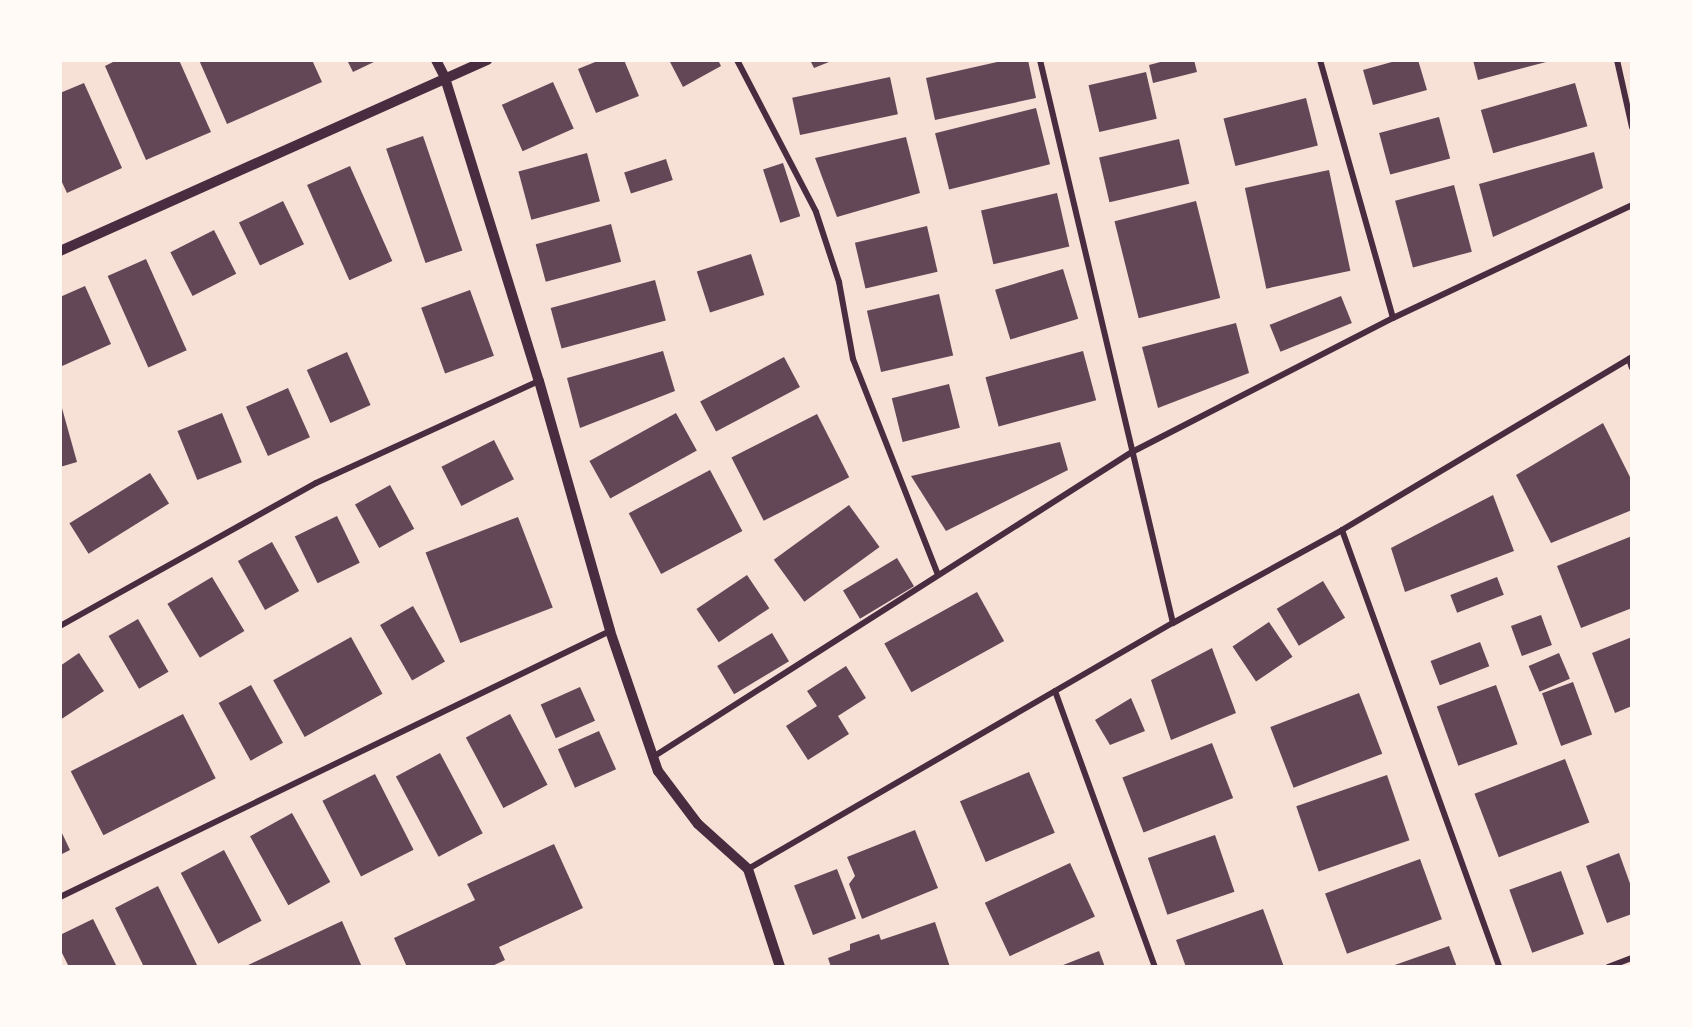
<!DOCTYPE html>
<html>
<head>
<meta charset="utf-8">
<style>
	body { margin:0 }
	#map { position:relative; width:1692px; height:1027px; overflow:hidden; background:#f7e1d7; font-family:Jost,sans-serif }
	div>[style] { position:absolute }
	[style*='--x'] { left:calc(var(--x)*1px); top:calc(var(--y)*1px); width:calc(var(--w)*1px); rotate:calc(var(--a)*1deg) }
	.building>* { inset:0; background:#644757; transform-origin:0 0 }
	.minor>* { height:6px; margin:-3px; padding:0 3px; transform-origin:3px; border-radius:3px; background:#4a2c40 }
	.tertiary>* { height:10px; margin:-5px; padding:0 5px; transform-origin:5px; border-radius:5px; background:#4a2c40 }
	span { translate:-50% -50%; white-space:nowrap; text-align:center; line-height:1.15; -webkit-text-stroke:4.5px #fffaf5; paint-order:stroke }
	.frame { position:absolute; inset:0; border:62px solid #fffaf5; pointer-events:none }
</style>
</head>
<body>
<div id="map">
	<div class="building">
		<div style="clip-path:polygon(117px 60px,179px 60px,211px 132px,146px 160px,105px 66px)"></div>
		<div style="clip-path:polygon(199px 60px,312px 60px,322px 82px,227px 124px)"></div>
		<div style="clip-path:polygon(347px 60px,378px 60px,353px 72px)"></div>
		<div style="clip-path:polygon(600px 60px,624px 60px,639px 96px,596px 113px,578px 69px)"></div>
		<div style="clip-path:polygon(669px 60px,718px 60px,721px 66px,683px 87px)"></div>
		<div style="clip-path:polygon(810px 60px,834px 60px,814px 68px)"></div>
		<div style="clip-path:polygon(1006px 60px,1028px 60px,1036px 98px,935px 120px,926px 78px)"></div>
		<div style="clip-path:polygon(1168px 60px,1194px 60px,1197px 72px,1153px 83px,1149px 65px)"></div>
		<div style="clip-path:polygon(1399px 60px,1418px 60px,1427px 90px,1373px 105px,1363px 70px)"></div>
		<div style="clip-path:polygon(1473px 60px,1550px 60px,1550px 61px,1478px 80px)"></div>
		<div style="left:1146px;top:72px;width:48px;height:59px;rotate:77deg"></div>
		<div style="left:890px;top:77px;width:38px;height:100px;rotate:78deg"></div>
		<div style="left:553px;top:82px;width:51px;height:56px;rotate:66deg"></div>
		<div style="clip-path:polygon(84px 83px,122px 168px,67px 193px,60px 178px,60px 93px)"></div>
		<div style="left:1575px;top:83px;width:45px;height:98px;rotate:74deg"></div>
		<div style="left:1306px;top:98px;width:49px;height:85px;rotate:76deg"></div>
		<div style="left:1036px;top:108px;width:58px;height:104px;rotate:76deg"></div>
		<div style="left:1439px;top:117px;width:43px;height:62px;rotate:75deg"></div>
		<div style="left:423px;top:136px;width:121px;height:39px;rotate:71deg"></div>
		<div style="clip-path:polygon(906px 137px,920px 193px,837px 217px,815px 158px)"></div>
		<div style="left:1179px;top:139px;width:46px;height:82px;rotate:77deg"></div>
		<div style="clip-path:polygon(1594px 152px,1603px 188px,1493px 237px,1479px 184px)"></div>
		<div style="left:587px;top:153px;width:50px;height:71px;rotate:75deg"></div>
		<div style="left:666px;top:159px;width:22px;height:44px;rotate:72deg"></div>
		<div style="left:783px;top:163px;width:56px;height:21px;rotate:72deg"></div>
		<div style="left:350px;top:166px;width:104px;height:47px;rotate:66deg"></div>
		<div style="left:1329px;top:170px;width:103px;height:86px;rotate:78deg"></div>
		<div style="left:1454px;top:185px;width:69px;height:61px;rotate:75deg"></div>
		<div style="left:1057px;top:193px;width:55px;height:78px;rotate:77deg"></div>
		<div style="left:283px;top:201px;width:48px;height:49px;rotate:64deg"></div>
		<div style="left:1196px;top:201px;width:100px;height:84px;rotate:76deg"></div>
		<div style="left:611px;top:224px;width:39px;height:78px;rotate:75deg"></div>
		<div style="left:927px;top:226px;width:47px;height:74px;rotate:77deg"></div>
		<div style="left:214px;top:230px;width:49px;height:49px;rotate:63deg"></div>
		<div style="left:751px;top:254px;width:43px;height:57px;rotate:72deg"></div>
		<div style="left:146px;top:259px;width:100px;height:42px;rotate:66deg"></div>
		<div style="left:1063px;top:269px;width:52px;height:71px;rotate:73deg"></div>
		<div style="left:655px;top:280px;width:42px;height:108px;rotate:75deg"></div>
		<div style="clip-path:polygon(85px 286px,111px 344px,60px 367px,60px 297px)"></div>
		<div style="left:470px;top:290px;width:70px;height:52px;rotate:70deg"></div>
		<div style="left:939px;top:294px;width:63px;height:74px;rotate:77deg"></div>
		<div style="left:1341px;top:296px;width:29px;height:77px;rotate:68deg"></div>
		<div style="clip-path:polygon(1236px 323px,1249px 373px,1158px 408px,1142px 347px)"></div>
		<div style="clip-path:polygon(663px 351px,675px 391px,580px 428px,567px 378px)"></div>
		<div style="left:1083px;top:351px;width:51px;height:101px;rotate:75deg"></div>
		<div style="left:347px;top:352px;width:58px;height:44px;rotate:66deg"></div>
		<div style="left:784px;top:357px;width:34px;height:95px;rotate:62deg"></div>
		<div style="left:949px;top:384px;width:45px;height:59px;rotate:76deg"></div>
		<div style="left:288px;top:388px;width:54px;height:46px;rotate:66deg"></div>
		<div style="clip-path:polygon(60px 401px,77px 462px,60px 467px)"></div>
		<div style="left:222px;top:413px;width:53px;height:48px;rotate:68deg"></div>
		<div style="left:676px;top:413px;width:43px;height:99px;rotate:61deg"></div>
		<div style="left:817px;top:414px;width:71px;height:96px;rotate:63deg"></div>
		<div style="clip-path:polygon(1603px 423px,1632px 481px,1632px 510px,1551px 543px,1516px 475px)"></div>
		<div style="left:494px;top:440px;width:44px;height:59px;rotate:63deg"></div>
		<div style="clip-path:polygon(1060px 442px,1068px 470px,946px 531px,911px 476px)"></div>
		<div style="left:710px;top:470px;width:69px;height:92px;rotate:62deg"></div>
		<div style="left:150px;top:473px;width:36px;height:95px;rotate:58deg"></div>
		<div style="left:390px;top:485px;width:50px;height:40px;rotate:61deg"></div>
		<div style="clip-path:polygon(1493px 495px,1514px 551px,1405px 592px,1391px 548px)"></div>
		<div style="left:849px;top:505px;width:52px;height:93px;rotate:54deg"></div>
		<div style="left:337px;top:516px;width:52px;height:47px;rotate:64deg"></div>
		<div style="left:518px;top:517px;width:97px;height:99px;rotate:69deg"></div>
		<div style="clip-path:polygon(1632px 536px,1632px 608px,1581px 628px,1557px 566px)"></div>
		<div style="left:272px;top:542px;width:56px;height:39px;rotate:61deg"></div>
		<div style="left:897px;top:558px;width:33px;height:63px;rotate:59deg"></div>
		<div style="left:747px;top:575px;width:40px;height:61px;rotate:56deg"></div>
		<div style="left:212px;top:577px;width:63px;height:52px;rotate:59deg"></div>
		<div style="left:1497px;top:577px;width:19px;height:50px;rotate:69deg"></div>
		<div style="left:1323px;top:581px;width:43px;height:54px;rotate:59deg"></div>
		<div style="left:977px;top:592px;width:56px;height:106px;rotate:61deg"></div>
		<div style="left:413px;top:606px;width:64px;height:38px;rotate:60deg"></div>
		<div style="left:1541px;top:615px;width:32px;height:32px;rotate:70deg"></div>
		<div style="left:138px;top:619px;width:61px;height:34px;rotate:60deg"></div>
		<div style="left:1269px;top:622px;width:42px;height:44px;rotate:56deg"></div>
		<div style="left:772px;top:633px;width:33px;height:64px;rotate:59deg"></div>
		<div style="left:351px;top:637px;width:65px;height:89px;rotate:61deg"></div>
		<div style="clip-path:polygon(1632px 637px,1632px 706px,1615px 713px,1592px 653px)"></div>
		<div style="left:1480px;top:642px;width:26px;height:53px;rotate:69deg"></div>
		<div style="clip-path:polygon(1212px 648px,1236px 713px,1171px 740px,1151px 680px)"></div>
		<div style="clip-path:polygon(79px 653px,104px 691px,60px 720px,60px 666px)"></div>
		<div style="left:1559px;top:653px;width:28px;height:33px;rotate:67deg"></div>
		<div style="clip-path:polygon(846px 666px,866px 698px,838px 716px,849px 734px,808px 760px,786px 726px,817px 706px,807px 691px)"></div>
		<div style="left:1573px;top:682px;width:56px;height:33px;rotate:70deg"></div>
		<div style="left:251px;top:685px;width:66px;height:37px;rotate:61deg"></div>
		<div style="left:1496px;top:685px;width:63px;height:63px;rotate:70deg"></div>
		<div style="left:580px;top:687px;width:37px;height:43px;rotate:66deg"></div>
		<div style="left:1359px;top:693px;width:65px;height:95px;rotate:69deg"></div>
		<div style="clip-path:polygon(1131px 698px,1145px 731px,1110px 745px,1095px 720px)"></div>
		<div style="left:183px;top:714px;width:72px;height:126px;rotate:63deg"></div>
		<div style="left:510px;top:714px;width:80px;height:50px;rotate:62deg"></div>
		<div style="left:599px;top:731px;width:42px;height:45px;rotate:66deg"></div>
		<div style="left:1212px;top:743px;width:59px;height:96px;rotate:69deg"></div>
		<div style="left:440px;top:753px;width:91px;height:50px;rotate:62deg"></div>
		<div style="left:1565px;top:759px;width:68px;height:97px;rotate:69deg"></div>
		<div style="left:1029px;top:772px;width:66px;height:75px;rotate:67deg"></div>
		<div style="left:375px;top:774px;width:85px;height:59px;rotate:63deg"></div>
		<div style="left:1387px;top:775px;width:69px;height:96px;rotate:71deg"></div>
		<div style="left:292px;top:813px;width:79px;height:48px;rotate:61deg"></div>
		<div style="clip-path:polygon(60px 829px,70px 850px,60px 855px)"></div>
		<div style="clip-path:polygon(915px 830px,938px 888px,862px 919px,849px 884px,855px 876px,847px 857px)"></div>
		<div style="left:1215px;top:835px;width:60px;height:71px;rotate:71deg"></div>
		<div style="clip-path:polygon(554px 844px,583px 908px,499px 947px,505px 960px,490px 967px,407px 967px,394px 938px,475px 900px,467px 884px)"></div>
		<div style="left:224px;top:850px;width:80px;height:49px;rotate:62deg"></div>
		<div style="clip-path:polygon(1619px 853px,1632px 889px,1632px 914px,1607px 923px,1586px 866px)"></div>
		<div style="left:1420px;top:859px;width:64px;height:101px;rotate:70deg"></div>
		<div style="left:1070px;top:863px;width:59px;height:94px;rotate:65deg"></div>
		<div style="left:837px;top:869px;width:53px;height:46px;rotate:69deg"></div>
		<div style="left:1561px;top:871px;width:67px;height:55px;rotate:70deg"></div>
		<div style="clip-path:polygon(158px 886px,198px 967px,144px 967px,115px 908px)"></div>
		<div style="clip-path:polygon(1263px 909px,1284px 967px,1186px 967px,1176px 940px)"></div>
		<div style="clip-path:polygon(93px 919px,117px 967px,69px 967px,60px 949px,60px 935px)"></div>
		<div style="clip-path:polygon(342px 921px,362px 967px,244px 967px)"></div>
		<div style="clip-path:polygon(935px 922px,950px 967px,831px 967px,828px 958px,850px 950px,850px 944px,879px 934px,881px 940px)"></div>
		<div style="clip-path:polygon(1449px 946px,1457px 967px,1389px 967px)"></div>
		<div style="clip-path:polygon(1099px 951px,1105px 967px,1058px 967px)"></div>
	</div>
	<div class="minor">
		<div style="--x:737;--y:60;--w:171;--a:62.5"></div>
		<div style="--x:816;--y:212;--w:74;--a:71.8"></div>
		<div style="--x:839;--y:282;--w:78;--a:79.7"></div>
		<div style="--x:853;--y:359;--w:232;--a:68.5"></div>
		<div style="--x:1040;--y:60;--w:578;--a:76.71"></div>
		<div style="--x:1320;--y:60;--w:268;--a:74.2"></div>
		<div style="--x:1617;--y:60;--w:69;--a:77.4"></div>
		<div style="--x:1629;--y:359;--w:9;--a:72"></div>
		<div style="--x:1342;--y:530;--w:464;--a:70.2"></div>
		<div style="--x:60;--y:626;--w:293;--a:-29.2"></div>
		<div style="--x:316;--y:483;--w:245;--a:-24.6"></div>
		<div style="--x:1055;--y:691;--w:294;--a:70.1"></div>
		<div style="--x:653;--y:757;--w:568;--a:-32.49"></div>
		<div style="--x:1132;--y:452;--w:293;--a:-27.2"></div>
		<div style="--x:1393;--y:318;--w:264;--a:-25.3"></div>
		<div style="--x:748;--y:869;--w:491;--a:-30.1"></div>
		<div style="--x:1173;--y:623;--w:193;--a:-28.8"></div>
		<div style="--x:1342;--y:530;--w:338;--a:-30.8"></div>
		<div style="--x:60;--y:897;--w:611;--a:-25.81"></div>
		<div style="--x:1608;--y:967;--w:26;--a:-21"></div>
	</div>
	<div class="tertiary">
		<div style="--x:436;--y:60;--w:20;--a:63"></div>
		<div style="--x:445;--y:78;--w:317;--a:72.8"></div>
		<div style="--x:539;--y:381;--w:260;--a:74.1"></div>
		<div style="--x:610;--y:631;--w:148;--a:71.1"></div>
		<div style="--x:658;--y:771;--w:66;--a:53"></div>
		<div style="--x:698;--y:824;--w:67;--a:42"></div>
		<div style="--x:748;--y:869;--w:103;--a:71.9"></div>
		<div style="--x:60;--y:251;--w:468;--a:-24.1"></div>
	</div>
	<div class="frame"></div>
</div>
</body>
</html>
